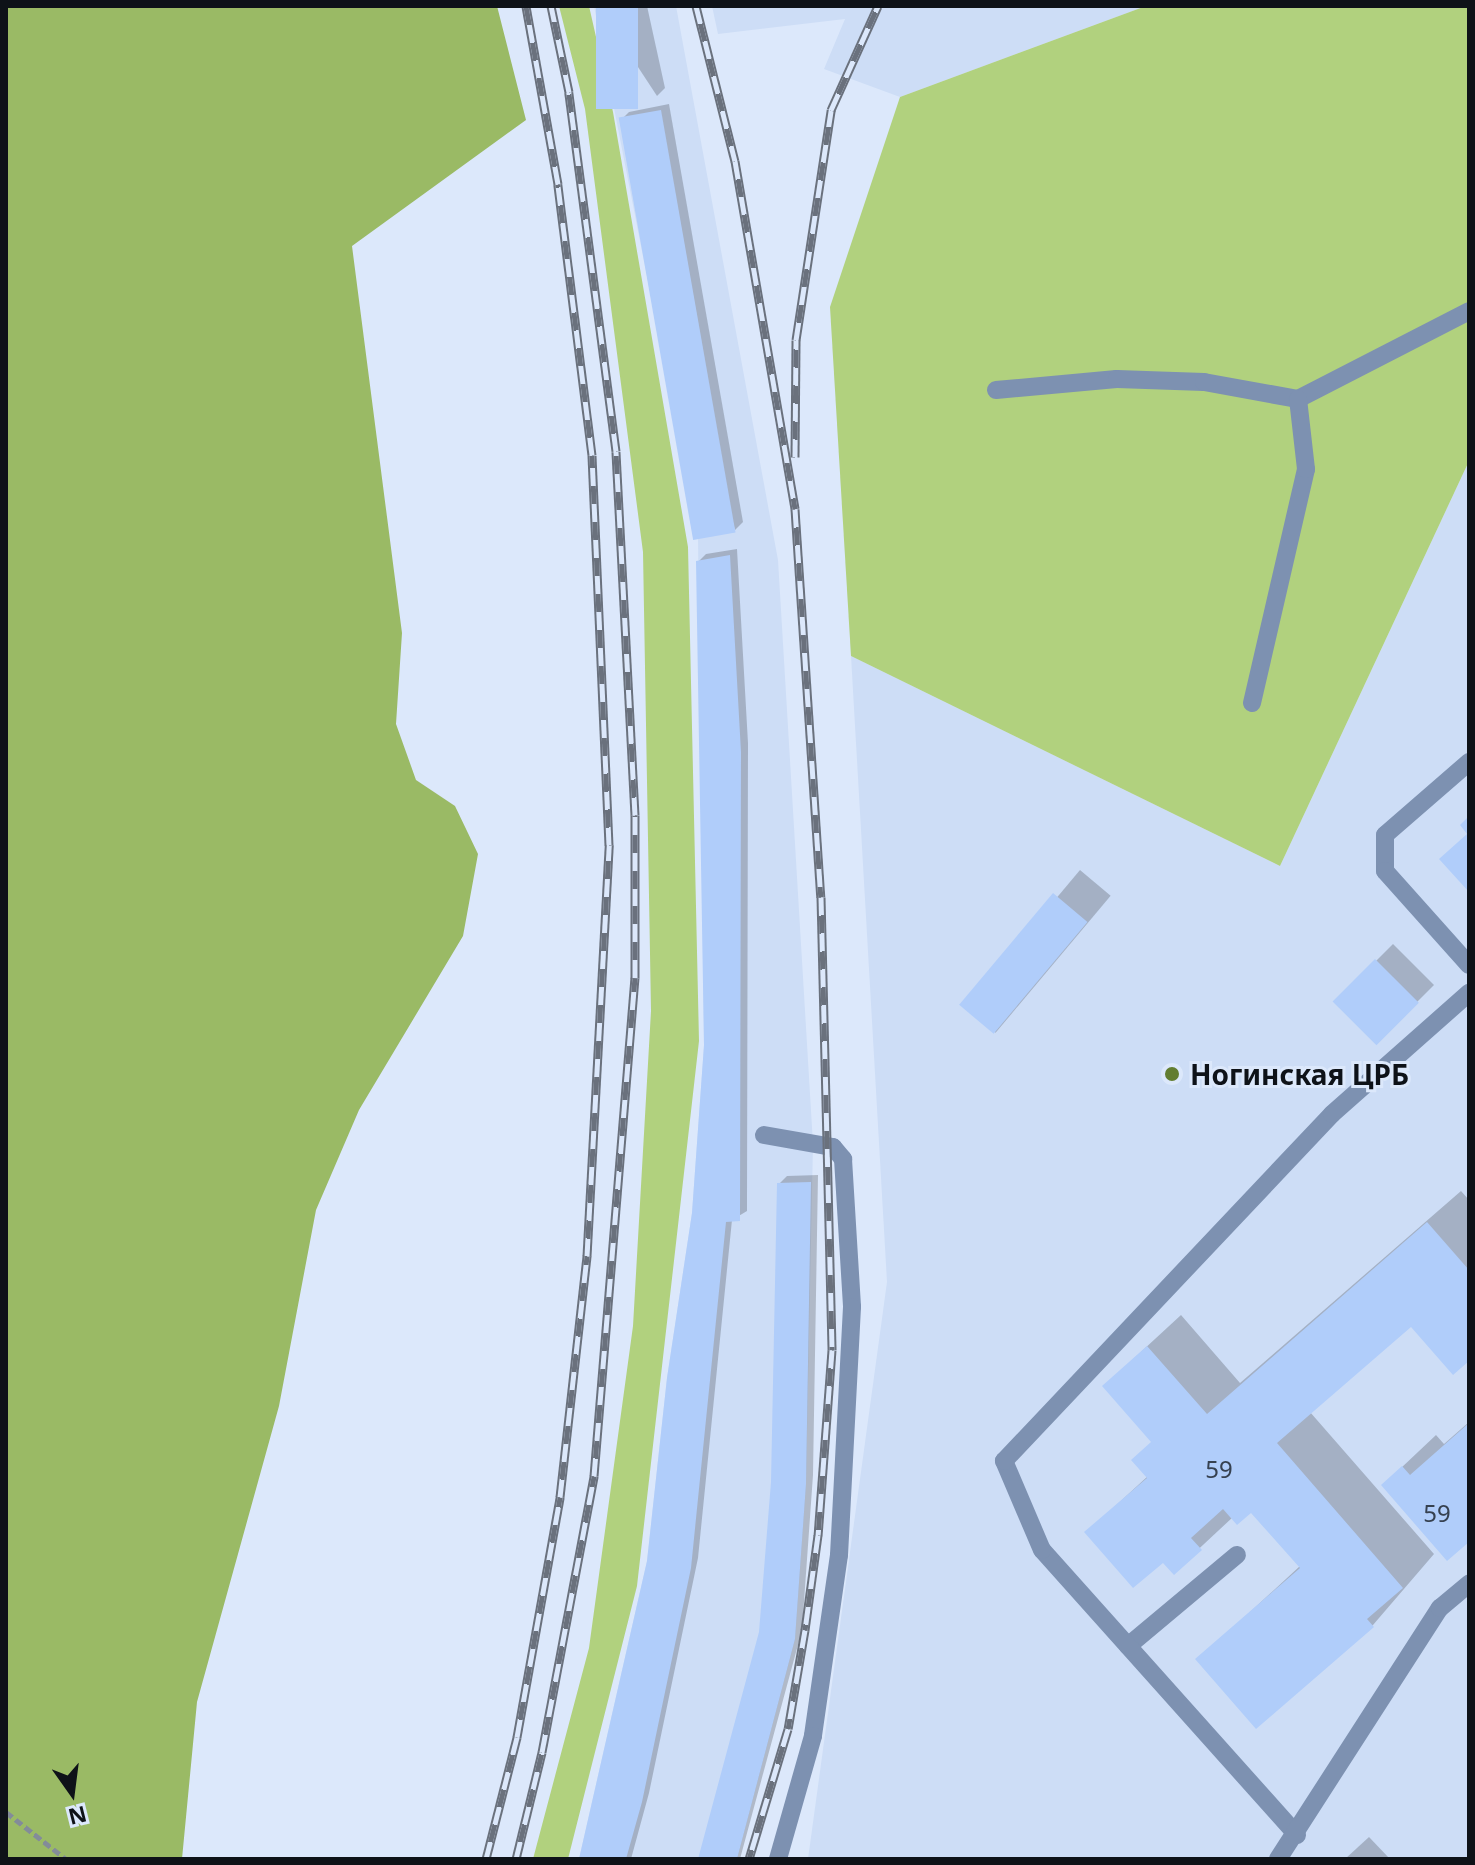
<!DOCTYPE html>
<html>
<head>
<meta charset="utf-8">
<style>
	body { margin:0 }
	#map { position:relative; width:1475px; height:1865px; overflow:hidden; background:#dce8fb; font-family:"Noto Sans",sans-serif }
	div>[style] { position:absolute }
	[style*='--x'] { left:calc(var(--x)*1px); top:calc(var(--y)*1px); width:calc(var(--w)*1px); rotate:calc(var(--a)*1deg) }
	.built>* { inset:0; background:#cdddf6 }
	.green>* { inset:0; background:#b1d17e }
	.forest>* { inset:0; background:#9aba65 }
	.shadow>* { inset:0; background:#0003; transform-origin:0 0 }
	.building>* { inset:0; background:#b0cdfa; transform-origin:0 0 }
	.path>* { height:5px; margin-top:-2.5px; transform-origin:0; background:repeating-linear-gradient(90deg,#838c99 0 8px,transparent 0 12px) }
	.service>* { height:18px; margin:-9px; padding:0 9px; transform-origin:9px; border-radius:9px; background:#7d91b1 }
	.rail>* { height:9px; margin-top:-4.5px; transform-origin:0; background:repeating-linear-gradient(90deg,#dce8fb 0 18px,#6a717d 0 36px); box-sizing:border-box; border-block:2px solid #6a717d }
	.dots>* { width:22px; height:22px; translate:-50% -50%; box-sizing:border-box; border:4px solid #dce8fb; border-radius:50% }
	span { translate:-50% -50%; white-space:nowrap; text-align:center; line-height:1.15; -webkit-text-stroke:6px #dce8fb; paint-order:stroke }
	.number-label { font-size:24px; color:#364150 }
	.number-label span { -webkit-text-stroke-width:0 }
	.poi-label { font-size:28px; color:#0e1218; font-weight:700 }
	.left { translate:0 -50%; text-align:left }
	.frame { position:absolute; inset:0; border:8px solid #0e1218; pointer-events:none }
	.north { position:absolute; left:32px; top:1753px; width:80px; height:80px; -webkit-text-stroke:6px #dce8fb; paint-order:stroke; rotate:166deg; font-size:22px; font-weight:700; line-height:32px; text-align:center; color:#0e1218 }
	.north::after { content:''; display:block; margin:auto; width:28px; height:36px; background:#0e1218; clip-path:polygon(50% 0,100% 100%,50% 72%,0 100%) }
</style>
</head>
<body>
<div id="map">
	<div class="built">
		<div style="clip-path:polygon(594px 6px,676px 6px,778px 560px,813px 1144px,806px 1484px,795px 1639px,737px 1859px,579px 1859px,647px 1561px,667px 1378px,692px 1213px,704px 1046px,698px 537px)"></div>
		<div style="clip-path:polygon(712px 6px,1146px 6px,900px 97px,824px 69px,845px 19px,718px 34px)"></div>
		<div style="clip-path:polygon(1469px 461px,1469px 1859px,808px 1859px,887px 1282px,851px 656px,1280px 866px)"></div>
	</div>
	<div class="green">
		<div style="clip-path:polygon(559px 6px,589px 6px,613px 112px,688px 547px,699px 1041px,637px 1586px,568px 1859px,533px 1859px,589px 1648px,633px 1326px,651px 1011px,643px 552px,585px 109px)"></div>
		<div style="clip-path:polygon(1146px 6px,1469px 6px,1469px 461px,1280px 866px,851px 656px,830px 307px,900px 97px)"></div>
	</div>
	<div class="forest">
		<div style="clip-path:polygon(6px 6px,497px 6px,526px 120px,352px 246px,402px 633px,396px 724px,416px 780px,455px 806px,478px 854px,463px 936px,359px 1110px,316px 1210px,279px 1406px,197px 1702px,182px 1859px,6px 1859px)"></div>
	</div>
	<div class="shadow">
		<div style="clip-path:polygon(598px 6px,647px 6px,665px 88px,657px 96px)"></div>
		<div style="clip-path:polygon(669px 104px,743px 522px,735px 530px,621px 120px,629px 112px)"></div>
		<div style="clip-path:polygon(737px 549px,748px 743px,747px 1211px,732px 1220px,698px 1558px,649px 1793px,631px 1859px,580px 1859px,649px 1562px,694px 1214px,706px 1046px,698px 562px,706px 554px)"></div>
		<div style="left:1080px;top:870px;width:40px;height:179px;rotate:40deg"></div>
		<div style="left:1393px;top:944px;width:58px;height:81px;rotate:45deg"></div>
		<div style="clip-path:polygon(818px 1175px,813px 1475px,802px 1630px,740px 1859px,700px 1859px,761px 1632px,773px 1482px,779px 1184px,787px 1176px)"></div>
		<div style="clip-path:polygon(1461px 1191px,1469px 1200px,1469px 1358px,1411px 1324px,1310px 1412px,1434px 1554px,1373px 1625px,1256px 1726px,1198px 1660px,1300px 1566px,1252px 1510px,1233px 1517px,1174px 1572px,1163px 1560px,1087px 1532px,1148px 1476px,1153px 1441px,1104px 1386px,1181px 1315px,1240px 1383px)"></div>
		<div style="clip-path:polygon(1469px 1422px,1469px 1539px,1383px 1485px,1436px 1435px,1444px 1444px)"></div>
		<div style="clip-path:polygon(1369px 1837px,1390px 1859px,1345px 1859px)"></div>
	</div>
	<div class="building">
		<div style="left:596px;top:6px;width:42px;height:103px"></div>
		<div style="left:661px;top:110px;width:429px;height:43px;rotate:80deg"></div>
		<div style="clip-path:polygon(730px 555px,741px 752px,740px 1221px,726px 1222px,691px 1568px,642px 1802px,626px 1859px,579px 1859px,647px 1561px,667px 1378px,692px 1213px,704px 1045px,696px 561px)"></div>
		<div style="clip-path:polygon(1469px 816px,1469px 892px,1439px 859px,1467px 834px,1460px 825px)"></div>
		<div style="left:1053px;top:893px;width:45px;height:146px;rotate:40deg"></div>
		<div style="left:1375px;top:959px;width:62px;height:60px;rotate:45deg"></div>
		<div style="clip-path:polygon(811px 1182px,806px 1484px,795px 1639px,737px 1859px,698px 1859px,759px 1632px,771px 1482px,777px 1183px)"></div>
		<div style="clip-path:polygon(1427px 1222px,1469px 1270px,1469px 1361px,1453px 1375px,1411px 1327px,1277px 1443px,1403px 1588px,1367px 1619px,1374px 1627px,1256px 1729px,1195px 1659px,1300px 1568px,1251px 1513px,1237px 1525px,1223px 1509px,1191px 1538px,1202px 1550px,1174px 1575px,1163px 1563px,1133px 1588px,1084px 1532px,1147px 1478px,1131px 1460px,1151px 1442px,1102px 1386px,1147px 1346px,1207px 1414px)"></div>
		<div style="clip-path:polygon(1469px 1423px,1469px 1542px,1447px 1561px,1381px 1485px,1402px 1466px,1410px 1475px)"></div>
	</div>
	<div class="path">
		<div style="--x:6;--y:1812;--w:76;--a:38.1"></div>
	</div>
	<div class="service">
		<div style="--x:996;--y:390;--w:121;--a:-5.2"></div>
		<div style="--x:1117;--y:379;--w:87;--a:2"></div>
		<div style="--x:1204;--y:382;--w:96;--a:10.3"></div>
		<div style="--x:1298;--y:399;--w:192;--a:-27.2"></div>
		<div style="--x:1252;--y:703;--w:240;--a:-77"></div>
		<div style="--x:1306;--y:469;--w:70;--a:-96.5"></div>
		<div style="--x:1469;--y:762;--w:111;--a:139"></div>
		<div style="--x:1385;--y:835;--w:36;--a:90"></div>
		<div style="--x:1385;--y:871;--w:126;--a:48.2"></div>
		<div style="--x:764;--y:1135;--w:70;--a:9.9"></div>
		<div style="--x:833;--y:1147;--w:16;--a:50"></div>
		<div style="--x:843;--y:1159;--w:148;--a:86.5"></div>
		<div style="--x:852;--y:1307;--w:248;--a:93"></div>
		<div style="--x:839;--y:1555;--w:183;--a:98.2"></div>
		<div style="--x:813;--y:1736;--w:128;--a:105.9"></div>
		<div style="--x:1128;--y:1646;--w:142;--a:-39.9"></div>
		<div style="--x:1297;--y:1835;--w:382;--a:-131.8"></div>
		<div style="--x:1042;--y:1550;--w:97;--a:-113.1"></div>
		<div style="--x:1004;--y:1461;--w:477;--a:-46.6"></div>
		<div style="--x:1332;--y:1114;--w:183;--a:-41.5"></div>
		<div style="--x:1278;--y:1859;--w:299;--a:-57.2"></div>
		<div style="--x:1440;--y:1608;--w:38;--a:-40"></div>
	</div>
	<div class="rail">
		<div style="--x:696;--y:6;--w:160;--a:75.9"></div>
		<div style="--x:735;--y:161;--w:353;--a:80.2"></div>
		<div style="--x:795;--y:509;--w:389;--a:86.2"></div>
		<div style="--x:821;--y:897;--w:453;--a:88.6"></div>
		<div style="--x:832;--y:1350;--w:186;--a:94.3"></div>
		<div style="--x:818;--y:1535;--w:96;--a:97.8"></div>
		<div style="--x:805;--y:1630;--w:100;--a:99.7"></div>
		<div style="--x:788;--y:1729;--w:136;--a:106.7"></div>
		<div style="--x:795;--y:457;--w:117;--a:-89.5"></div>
		<div style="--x:796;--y:340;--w:233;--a:-81.3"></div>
		<div style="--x:831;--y:110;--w:114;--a:-65.7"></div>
		<div style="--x:486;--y:1859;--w:126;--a:-75.7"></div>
		<div style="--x:517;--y:1737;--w:244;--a:-79.8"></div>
		<div style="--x:560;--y:1497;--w:243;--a:-83.6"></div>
		<div style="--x:587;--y:1256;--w:412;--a:-86.9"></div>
		<div style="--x:609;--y:845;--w:390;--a:-92.5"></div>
		<div style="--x:592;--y:455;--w:273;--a:-97.2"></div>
		<div style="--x:558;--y:184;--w:181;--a:-100.2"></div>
		<div style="--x:516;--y:1859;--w:110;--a:-76.3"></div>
		<div style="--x:542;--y:1752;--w:281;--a:-79.3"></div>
		<div style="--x:594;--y:1476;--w:500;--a:-85.3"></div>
		<div style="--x:635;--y:978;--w:163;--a:-90"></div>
		<div style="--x:635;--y:815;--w:364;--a:-93"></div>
		<div style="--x:616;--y:451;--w:362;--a:-97.5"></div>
		<div style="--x:569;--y:92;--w:88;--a:-101.8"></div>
	</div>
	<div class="dots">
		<div style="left:1172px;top:1074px;background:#627d30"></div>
	</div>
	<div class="number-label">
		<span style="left:1219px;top:1469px">59</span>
		<span style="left:1437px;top:1513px">59</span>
	</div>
	<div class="poi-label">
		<span class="left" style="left:1190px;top:1074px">Ногинская ЦРБ</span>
	</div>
	<div class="frame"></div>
	<div class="north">N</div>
</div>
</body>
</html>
